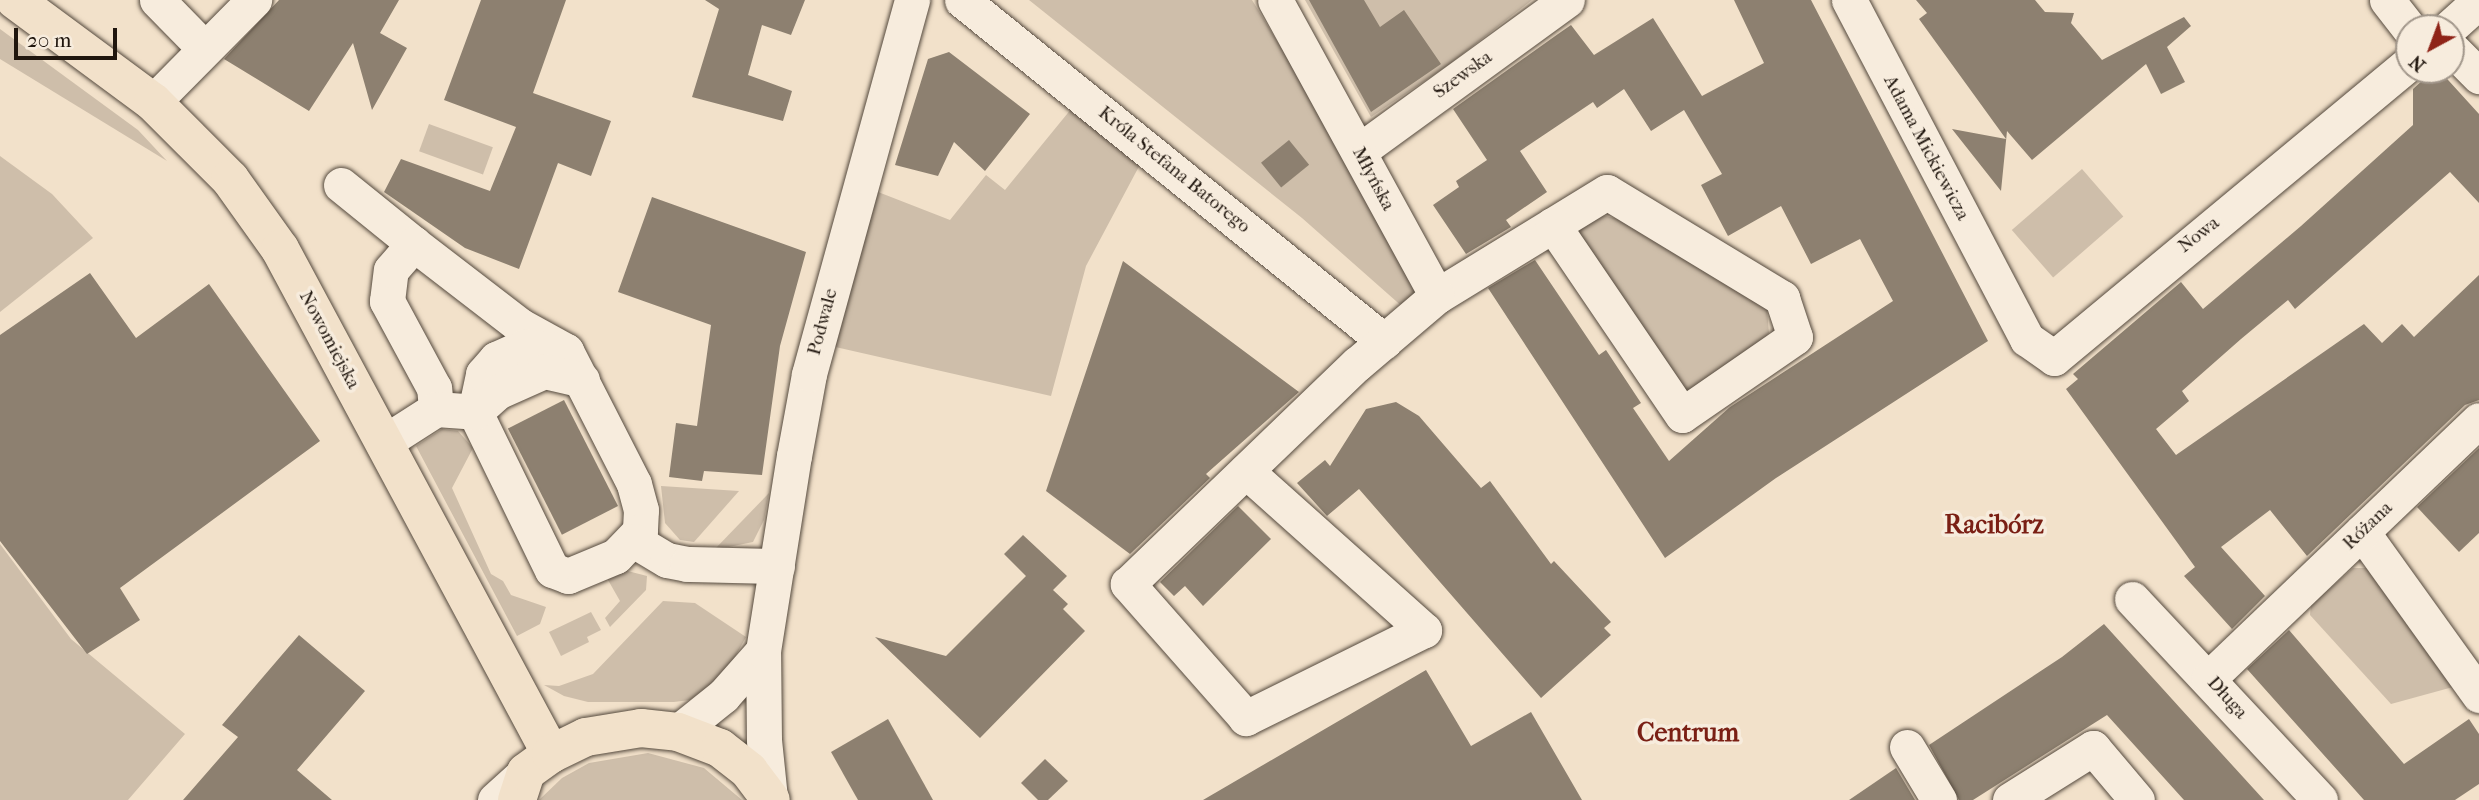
<!DOCTYPE html>
<html>
<head>
<meta charset="utf-8">
<style>
	body { margin:0 }
	#map { position:relative; width:2479px; height:800px; overflow:hidden; background:#f2e1ca; font-family:"IM FELL French Canon",serif }
	div>[style] { position:absolute }
	[style*='--x'] { left:calc(var(--x)*1px); top:calc(var(--y)*1px); width:calc(var(--w)*1px); rotate:calc(var(--a)*1deg) }
	.green>* { inset:0; background:#cebeaa; transform-origin:0 0 }
	.building>* { inset:0; background:#8d8070; transform-origin:0 0 }
	.roads { filter:drop-shadow(0 0 2px #54493d) drop-shadow(0 0 2px #54493d) }
	.minor>* { height:35px; margin:-17.5px; padding:0 17.5px; transform-origin:17.5px; border-radius:17.5px; background:#f7ecdd }
	.major>* { height:38px; margin:-19px; padding:0 19px; transform-origin:19px; border-radius:19px; background:#f2e1ca }
	span { translate:-50% -50%; white-space:nowrap; text-align:center; line-height:1.15; -webkit-text-stroke:7px #f7ecdd; paint-order:stroke }
	.street-label { font-size:19px; color:#20160e }
	.district-label { font-size:26px; color:#7a1f14; font-weight:700 }
	.north { position:absolute; left:2395px; top:14px; width:70px; height:70px; box-sizing:border-box; background:#f7ecdd; border:2px solid #a1968a; border-radius:50%; rotate:221deg; font-size:19px; font-weight:700; line-height:28px; text-align:center; color:#20160e }
	.north::after { content:''; display:block; margin:auto; width:24px; height:32px; background:#8f2418; clip-path:polygon(50% 0,100% 100%,50% 72%,0 100%) }
	.scale { position:absolute; left:14px; top:28px; width:103px; height:32px; box-sizing:border-box; border:4px solid #20160e; border-top:0; padding-left:9px; font-size:21px; line-height:24px; white-space:nowrap; color:#20160e; -webkit-text-stroke:5px #f7ecdd; paint-order:stroke }
</style>
</head>
<body>
<div id="map">
	<div class="green">
		<div style="clip-path:polygon(1029px 0,1252px 0,1428px 289px,1405px 309px,1302px 218px)"></div>
		<div style="clip-path:polygon(1305px 0,1532px 0,1447px 66px,1371px 117px)"></div>
		<div style="clip-path:polygon(0 29px,138px 130px,167px 161px,0 59px)"></div>
		<div style="clip-path:polygon(1076px 103px,1144px 157px,1086px 266px,1051px 396px,831px 346px,873px 190px,950px 220px,986px 175px,1005px 190px)"></div>
		<div style="left:429px;top:124px;width:68px;height:29px;rotate:20deg"></div>
		<div style="clip-path:polygon(0 156px,52px 194px,93px 238px,0 312px)"></div>
		<div style="left:2082px;top:169px;width:63px;height:93px;rotate:49deg"></div>
		<div style="clip-path:polygon(1598px 214px,1630px 222px,1752px 296px,1767px 310px,1769px 333px,1761px 344px,1693px 389px,1676px 391px,1579px 240px,1581px 225px)"></div>
		<div style="clip-path:polygon(442px 429px,458px 431px,473px 448px,452px 488px,491px 574px,503px 581px,511px 595px,546px 607px,540px 624px,517px 636px,416px 446px)"></div>
		<div style="clip-path:polygon(661px 486px,739px 491px,694px 542px,680px 540px,665px 523px)"></div>
		<div style="clip-path:polygon(769px 493px,764px 520px,753px 542px,714px 550px)"></div>
		<div style="clip-path:polygon(0 544px,71px 639px,185px 734px,128px 800px,0 800px)"></div>
		<div style="clip-path:polygon(2353px 568px,2369px 568px,2453px 687px,2391px 704px,2310px 615px,2311px 605px)"></div>
		<div style="clip-path:polygon(620px 569px,647px 576px,646px 590px,610px 627px,605px 618px,620px 601px,604px 573px)"></div>
		<div style="clip-path:polygon(663px 601px,695px 603px,746px 637px,724px 677px,690px 700px,674px 702px,588px 702px,564px 696px,544px 685px,559px 686px,593px 674px)"></div>
		<div style="clip-path:polygon(591px 612px,601px 630px,587px 637px,589px 642px,561px 656px,549px 632px)"></div>
		<div style="clip-path:polygon(648px 753px,704px 768px,742px 800px,539px 800px,562px 778px,589px 763px)"></div>
	</div>
	<div class="building">
		<div style="clip-path:polygon(279px 0,399px 0,380px 33px,407px 48px,372px 110px,353px 43px,309px 111px,224px 59px)"></div>
		<div style="clip-path:polygon(481px 0,566px 0,533px 93px,611px 121px,591px 176px,558px 163px,519px 269px,465px 248px,384px 192px,401px 159px,490px 191px,516px 127px,444px 100px)"></div>
		<div style="clip-path:polygon(705px 0,805px 0,791px 35px,762px 25px,748px 75px,792px 91px,783px 121px,692px 97px,719px 9px)"></div>
		<div style="clip-path:polygon(1309px 0,1364px 0,1380px 27px,1404px 10px,1441px 64px,1371px 112px)"></div>
		<div style="clip-path:polygon(1734px 0,1811px 0,1988px 341px,1776px 478px,1665px 558px,1488px 288px,1535px 260px,1599px 355px,1606px 350px,1641px 403px,1633px 408px,1669px 461px,1730px 407px,1893px 301px,1860px 239px,1811px 264px,1781px 206px,1728px 236px,1701px 185px,1722px 174px,1684px 110px,1651px 131px,1624px 89px,1597px 108px,1593px 102px,1520px 151px,1547px 192px,1506px 220px,1511px 227px,1466px 254px,1433px 205px,1459px 187px,1456px 181px,1487px 160px,1453px 109px,1558px 34px,1571px 25px,1594px 55px,1653px 18px,1702px 96px,1764px 63px)"></div>
		<div style="clip-path:polygon(1916px 0,2035px 0,2045px 12px,2074px 13px,2071px 23px,2102px 60px,2184px 17px,2191px 26px,2167px 47px,2185px 82px,2161px 94px,2146px 64px,2032px 160px,2007px 131px,2001px 191px,1952px 129px,2006px 139px,1919px 19px,1927px 13px)"></div>
		<div style="clip-path:polygon(949px 52px,1030px 114px,985px 171px,954px 142px,938px 176px,895px 165px,928px 59px)"></div>
		<div style="clip-path:polygon(2434px 70px,2439px 70px,2479px 114px,2479px 203px,2450px 172px,2295px 309px,2288px 300px,2241px 339px,2182px 391px,2189px 401px,2156px 429px,2176px 455px,2364px 324px,2382px 343px,2402px 324px,2414px 337px,2479px 275px,2479px 400px,2465px 405px,2307px 556px,2270px 510px,2221px 547px,2265px 596px,2232px 629px,2184px 576px,2195px 567px,2066px 389px,2078px 379px,2073px 374px,2181px 282px,2203px 309px,2301px 226px,2413px 125px,2413px 89px)"></div>
		<div style="left:1289px;top:140px;width:32px;height:36px;rotate:51deg"></div>
		<div style="clip-path:polygon(652px 197px,806px 252px,780px 346px,762px 475px,704px 471px,702px 481px,669px 477px,676px 423px,697px 426px,711px 325px,618px 292px)"></div>
		<div style="clip-path:polygon(1123px 261px,1299px 392px,1206px 474px,1210px 478px,1130px 554px,1046px 491px)"></div>
		<div style="clip-path:polygon(90px 273px,136px 338px,209px 284px,320px 441px,120px 588px,140px 620px,87px 654px,0 541px,0 335px)"></div>
		<div style="left:564px;top:400px;width:119px;height:63px;rotate:63deg"></div>
		<div style="clip-path:polygon(1396px 402px,1419px 416px,1481px 488px,1490px 481px,1551px 564px,1554px 561px,1611px 622px,1604px 628px,1611px 635px,1541px 698px,1359px 489px,1327px 516px,1297px 483px,1325px 460px,1330px 466px,1366px 409px)"></div>
		<div style="clip-path:polygon(2479px 448px,2479px 533px,2459px 552px,2417px 507px)"></div>
		<div style="clip-path:polygon(1238px 506px,1271px 539px,1203px 606px,1185px 586px,1174px 596px,1160px 582px)"></div>
		<div style="clip-path:polygon(1023px 535px,1067px 576px,1053px 590px,1068px 604px,1063px 609px,1085px 631px,980px 738px,875px 637px,946px 656px,1026px 576px,1004px 554px)"></div>
		<div style="clip-path:polygon(2104px 624px,2181px 709px,2264px 800px,2184px 800px,2107px 715px,1973px 800px,1959px 800px,1929px 745px,2062px 657px)"></div>
		<div style="clip-path:polygon(2289px 630px,2404px 764px,2469px 719px,2479px 734px,2479px 784px,2455px 800px,2364px 800px,2247px 669px)"></div>
		<div style="clip-path:polygon(299px 635px,365px 691px,297px 770px,332px 800px,183px 800px,238px 737px,222px 725px)"></div>
		<div style="clip-path:polygon(1426px 670px,1471px 746px,1531px 712px,1582px 800px,1203px 800px)"></div>
		<div style="clip-path:polygon(888px 719px,933px 800px,858px 800px,854px 793px,831px 752px)"></div>
		<div style="clip-path:polygon(1045px 759px,1068px 781px,1048px 800px,1038px 800px,1021px 783px)"></div>
		<div style="clip-path:polygon(1896px 768px,1915px 800px,1849px 800px)"></div>
	</div>
	<div class="roads">
		<div class="minor">
			<div style="--x:157;--y:0;--w:67;--a:45.6"></div>
			<div style="--x:962;--y:0;--w:543;--a:38.94"></div>
			<div style="--x:1849;--y:0;--w:383;--a:62.3"></div>
			<div style="--x:2027;--y:339;--w:33;--a:35"></div>
			<div style="--x:2054;--y:358;--w:462;--a:-39.7"></div>
			<div style="--x:2387;--y:0;--w:36;--a:52"></div>
			<div style="--x:2449;--y:28;--w:40;--a:-42"></div>
			<div style="--x:2451;--y:48;--w:40;--a:45"></div>
			<div style="--x:153;--y:102;--w:144;--a:-45.3"></div>
			<div style="--x:1359;--y:151;--w:257;--a:-36"></div>
			<div style="--x:341;--y:185;--w:94;--a:38.9"></div>
			<div style="--x:1437;--y:296;--w:199;--a:-31.5"></div>
			<div style="--x:1607;--y:192;--w:205;--a:31.2"></div>
			<div style="--x:1782;--y:298;--w:41;--a:71.6"></div>
			<div style="--x:1795;--y:337;--w:137;--a:145.4"></div>
			<div style="--x:1682;--y:415;--w:230;--a:-124.2"></div>
			<div style="--x:436;--y:409;--w:21;--a:-95"></div>
			<div style="--x:434;--y:388;--w:99;--a:-118.4"></div>
			<div style="--x:387;--y:301;--w:31;--a:-83"></div>
			<div style="--x:391;--y:270;--w:35;--a:-49"></div>
			<div style="--x:414;--y:244;--w:133;--a:37.6"></div>
			<div style="--x:519;--y:325;--w:54;--a:29"></div>
			<div style="--x:566;--y:351;--w:149;--a:62.9"></div>
			<div style="--x:634;--y:484;--w:27;--a:75"></div>
			<div style="--x:641;--y:510;--w:21;--a:93"></div>
			<div style="--x:640;--y:531;--w:35;--a:134"></div>
			<div style="--x:616;--y:556;--w:52;--a:157.4"></div>
			<div style="--x:568;--y:576;--w:17;--a:-159"></div>
			<div style="--x:552;--y:570;--w:176;--a:-116"></div>
			<div style="--x:475;--y:412;--w:39;--a:-78"></div>
			<div style="--x:483;--y:374;--w:20;--a:-49"></div>
			<div style="--x:496;--y:359;--w:32;--a:-24"></div>
			<div style="--x:525;--y:346;--w:41;--a:7"></div>
			<div style="--x:383;--y:443;--w:63;--a:-32.7"></div>
			<div style="--x:436;--y:409;--w:39;--a:4"></div>
			<div style="--x:475;--y:412;--w:30;--a:-42"></div>
			<div style="--x:497;--y:392;--w:51;--a:-24.1"></div>
			<div style="--x:544;--y:371;--w:39;--a:13"></div>
			<div style="--x:1246;--y:471;--w:239;--a:41.8"></div>
			<div style="--x:1424;--y:630;--w:199;--a:153.7"></div>
			<div style="--x:1246;--y:718;--w:179;--a:-131.4"></div>
			<div style="--x:1128;--y:584;--w:318;--a:-43.9"></div>
			<div style="--x:1357;--y:364;--w:105;--a:-40.4"></div>
			<div style="--x:1437;--y:296;--w:337;--a:-118.7"></div>
			<div style="--x:2362;--y:532;--w:201;--a:54.3"></div>
			<div style="--x:635;--y:541;--w:37;--a:31"></div>
			<div style="--x:667;--y:560;--w:20;--a:11"></div>
			<div style="--x:687;--y:564;--w:90;--a:1.3"></div>
			<div style="--x:2132;--y:599;--w:275;--a:46.9"></div>
			<div style="--x:2209;--y:678;--w:373;--a:-43.7"></div>
			<div style="--x:678;--y:732;--w:58;--a:-38.7"></div>
			<div style="--x:723;--y:696;--w:60;--a:-48.4"></div>
			<div style="--x:1907;--y:747;--w:62;--a:58.9"></div>
			<div style="--x:770;--y:798;--w:58;--a:-95.9"></div>
			<div style="--x:764;--y:740;--w:89;--a:-90.6"></div>
			<div style="--x:763;--y:651;--w:197;--a:-81"></div>
			<div style="--x:794;--y:456;--w:83;--a:-79.6"></div>
			<div style="--x:809;--y:374;--w:388;--a:-74.6"></div>
			<div style="--x:495;--y:800;--w:42;--a:-42.1"></div>
			<div style="--x:2010;--y:800;--w:98;--a:-32.1"></div>
			<div style="--x:2093;--y:748;--w:68;--a:49.8"></div>
		</div>
		<div class="major">
			<div style="--x:15;--y:0;--w:172;--a:36.5"></div>
			<div style="--x:153;--y:102;--w:109;--a:45"></div>
			<div style="--x:230;--y:179;--w:86;--a:54.5"></div>
			<div style="--x:280;--y:249;--w:573;--a:61.78"></div>
			<div style="--x:517;--y:800;--w:29;--a:-72"></div>
			<div style="--x:526;--y:772;--w:31;--a:-36"></div>
			<div style="--x:551;--y:754;--w:39;--a:-26"></div>
			<div style="--x:586;--y:737;--w:56;--a:-9.3"></div>
			<div style="--x:641;--y:728;--w:37;--a:6"></div>
			<div style="--x:678;--y:732;--w:45;--a:20.9"></div>
			<div style="--x:720;--y:748;--w:37;--a:38"></div>
			<div style="--x:749;--y:771;--w:36;--a:53"></div>
		</div>
	</div>
	<div class="street-label">
		<span style="left:1463px;top:75px;rotate:-36deg">Szewska</span>
		<span style="left:1926px;top:148px;rotate:62deg">Adama Mickiewicza</span>
		<span style="left:1174px;top:170px;rotate:39deg">Króla Stefana Batorego</span>
		<span style="left:1373px;top:179px;rotate:62deg">Młyńska</span>
		<span style="left:2199px;top:235px;rotate:-38deg">Nowa</span>
		<span style="left:823px;top:322px;rotate:-75deg">Podwale</span>
		<span style="left:329px;top:340px;rotate:62deg">Nowomiejska</span>
		<span style="left:2368px;top:526px;rotate:-44deg">Różana</span>
		<span style="left:2227px;top:698px;rotate:48deg">Długa</span>
	</div>
	<div class="district-label">
		<span style="left:1994px;top:525px">Racibórz</span>
		<span style="left:1688px;top:733px">Centrum</span>
	</div>
	<div class="north">N</div>
	<div class="scale">20 m</div>
</div>
</body>
</html>
